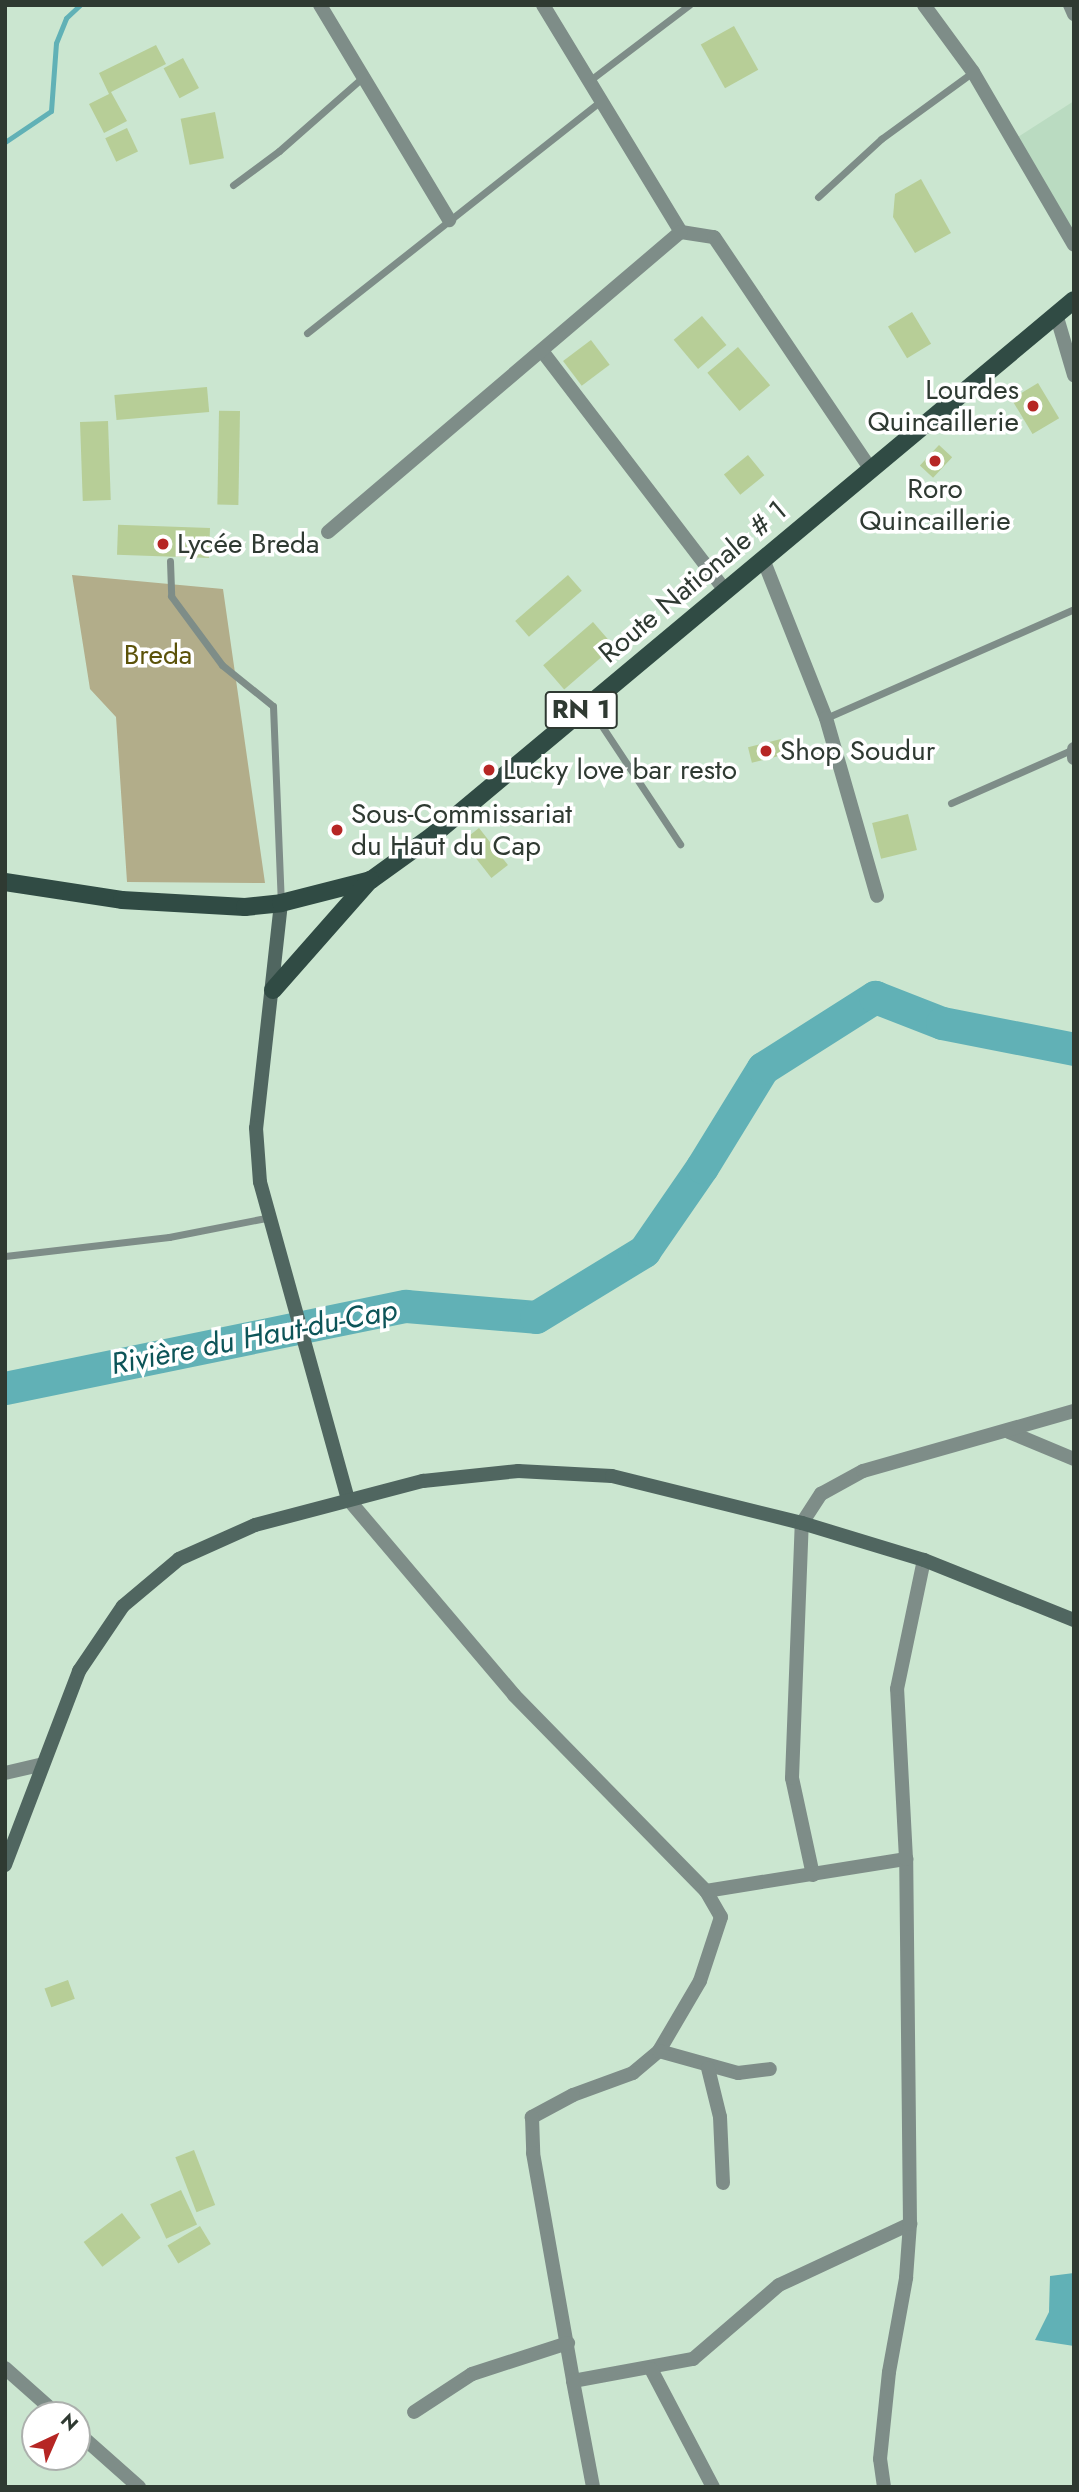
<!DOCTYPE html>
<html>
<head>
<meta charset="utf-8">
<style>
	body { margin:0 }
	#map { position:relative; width:1079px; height:2492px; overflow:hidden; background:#cbe6d0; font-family:Jost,sans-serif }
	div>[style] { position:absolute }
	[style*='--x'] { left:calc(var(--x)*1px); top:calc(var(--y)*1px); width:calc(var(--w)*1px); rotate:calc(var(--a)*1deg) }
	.built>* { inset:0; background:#badbc1 }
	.green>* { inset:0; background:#b2ad8a }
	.water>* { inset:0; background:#61b1b6 }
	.stream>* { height:5px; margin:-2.5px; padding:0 2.5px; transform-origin:2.5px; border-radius:2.5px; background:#61b1b6 }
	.river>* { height:33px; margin:-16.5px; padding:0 16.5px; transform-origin:16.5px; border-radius:16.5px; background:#61b1b6 }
	.building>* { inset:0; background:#b7ce97; transform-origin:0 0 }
	.lane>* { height:7px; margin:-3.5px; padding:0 3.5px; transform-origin:3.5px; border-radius:3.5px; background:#7e8d88 }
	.street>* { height:14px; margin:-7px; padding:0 7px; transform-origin:7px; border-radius:7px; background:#7e8d88 }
	.secondary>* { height:14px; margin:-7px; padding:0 7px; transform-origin:7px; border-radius:7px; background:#506660 }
	.primary>* { height:18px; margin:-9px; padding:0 9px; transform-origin:9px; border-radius:9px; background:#304b44 }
	.dots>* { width:19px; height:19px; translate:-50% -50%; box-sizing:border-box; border:4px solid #fff; border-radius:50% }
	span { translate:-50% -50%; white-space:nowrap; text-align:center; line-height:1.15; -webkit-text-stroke:7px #fff; paint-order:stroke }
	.shield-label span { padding:2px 5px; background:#fff; border:2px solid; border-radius:5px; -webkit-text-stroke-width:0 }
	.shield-label { font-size:26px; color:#2f3a32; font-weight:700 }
	.poi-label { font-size:28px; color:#2f3a32 }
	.right { translate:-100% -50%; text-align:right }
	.left { translate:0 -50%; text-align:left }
	.street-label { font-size:28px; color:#2f3a32 }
	.park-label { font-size:28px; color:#5b5209 }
	.water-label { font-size:30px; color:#0c5458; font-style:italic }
	.frame { position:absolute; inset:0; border:7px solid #2f3a32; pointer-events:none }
	.north { position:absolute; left:21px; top:2401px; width:70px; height:70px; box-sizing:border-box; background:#fff; border:2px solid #acb0ad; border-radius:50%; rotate:44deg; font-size:19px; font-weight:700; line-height:28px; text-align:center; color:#2f3a32 }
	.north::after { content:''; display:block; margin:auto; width:24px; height:32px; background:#b62624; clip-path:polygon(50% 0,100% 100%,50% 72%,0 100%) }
</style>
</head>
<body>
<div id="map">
	<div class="built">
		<div style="clip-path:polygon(1074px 101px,1074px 249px,1015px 139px)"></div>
	</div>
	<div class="green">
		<div style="clip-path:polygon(72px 575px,223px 589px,265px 883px,127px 882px,116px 717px,90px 689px)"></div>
	</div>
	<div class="water">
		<div style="clip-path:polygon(1074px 2273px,1074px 2346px,1035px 2340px,1049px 2312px,1050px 2276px)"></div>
	</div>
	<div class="stream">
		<div style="--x:5;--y:142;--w:55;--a:-34"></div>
		<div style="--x:51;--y:111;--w:68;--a:-85.8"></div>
		<div style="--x:56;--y:43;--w:27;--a:-68"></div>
		<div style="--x:66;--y:18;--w:19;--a:-43"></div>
	</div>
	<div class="river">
		<div style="--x:5;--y:1388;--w:409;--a:-11.6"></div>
		<div style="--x:406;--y:1306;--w:130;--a:4.8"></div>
		<div style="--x:536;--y:1317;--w:127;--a:-31.4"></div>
		<div style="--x:644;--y:1251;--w:102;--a:-55.4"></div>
		<div style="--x:702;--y:1167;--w:116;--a:-58.4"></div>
		<div style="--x:763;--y:1068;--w:133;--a:-32.4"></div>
		<div style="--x:875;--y:997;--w:72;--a:21.2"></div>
		<div style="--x:942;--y:1023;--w:135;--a:11.1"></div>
	</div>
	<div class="building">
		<div style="left:734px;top:26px;width:50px;height:38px;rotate:61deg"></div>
		<div style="clip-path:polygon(156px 45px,166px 64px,111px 92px,127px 121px,104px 133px,89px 104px,109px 94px,99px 73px)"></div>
		<div style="left:183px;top:58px;width:34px;height:22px;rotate:62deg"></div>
		<div style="left:215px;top:112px;width:47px;height:35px;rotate:79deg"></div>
		<div style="left:127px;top:128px;width:26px;height:24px;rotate:65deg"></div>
		<div style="clip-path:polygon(921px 179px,951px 233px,915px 253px,893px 217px,895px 194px)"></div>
		<div style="left:912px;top:312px;width:37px;height:28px;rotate:59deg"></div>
		<div style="left:702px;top:316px;width:38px;height:37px;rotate:50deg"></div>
		<div style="left:591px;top:340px;width:31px;height:35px;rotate:53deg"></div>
		<div style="left:738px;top:347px;width:50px;height:40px;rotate:50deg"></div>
		<div style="left:1038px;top:383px;width:41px;height:31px;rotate:59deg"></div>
		<div style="left:207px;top:387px;width:25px;height:93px;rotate:85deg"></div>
		<div style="left:240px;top:411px;width:94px;height:21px;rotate:91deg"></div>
		<div style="left:108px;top:421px;width:79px;height:28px;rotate:88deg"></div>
		<div style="left:939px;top:445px;width:18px;height:28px;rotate:43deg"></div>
		<div style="left:748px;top:455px;width:26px;height:31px;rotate:51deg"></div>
		<div style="left:210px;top:528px;width:30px;height:92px;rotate:92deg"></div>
		<div style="left:568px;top:575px;width:21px;height:70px;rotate:49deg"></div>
		<div style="left:593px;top:622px;width:32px;height:66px;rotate:49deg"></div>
		<div style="left:781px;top:739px;width:16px;height:34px;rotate:76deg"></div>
		<div style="left:908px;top:814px;width:37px;height:37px;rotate:76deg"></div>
		<div style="left:479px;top:828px;width:47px;height:21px;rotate:52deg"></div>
		<div style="left:68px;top:1980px;width:20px;height:25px;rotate:70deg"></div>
		<div style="left:194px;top:2150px;width:59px;height:20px;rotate:69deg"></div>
		<div style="left:181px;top:2190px;width:38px;height:34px;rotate:65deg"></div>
		<div style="left:122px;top:2213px;width:31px;height:48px;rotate:53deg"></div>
		<div style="left:200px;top:2226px;width:21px;height:38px;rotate:59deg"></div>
	</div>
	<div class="lane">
		<div style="--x:589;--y:81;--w:126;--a:-37.2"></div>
		<div style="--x:233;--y:185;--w:57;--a:-36.5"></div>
		<div style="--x:279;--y:151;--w:111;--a:-41.3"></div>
		<div style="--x:818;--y:197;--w:86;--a:-42.6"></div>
		<div style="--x:881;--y:139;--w:114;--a:-36.1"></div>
		<div style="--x:307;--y:333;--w:375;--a:-38.3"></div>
		<div style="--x:170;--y:561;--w:35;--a:88"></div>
		<div style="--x:171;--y:596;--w:86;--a:53.5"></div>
		<div style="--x:222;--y:665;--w:65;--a:38.8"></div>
		<div style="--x:273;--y:706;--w:196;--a:87.7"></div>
		<div style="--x:588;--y:705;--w:167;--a:56.5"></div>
		<div style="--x:826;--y:718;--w:271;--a:-23.7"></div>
		<div style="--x:951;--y:803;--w:131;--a:-23.8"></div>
		<div style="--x:5;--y:1256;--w:165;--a:-6.6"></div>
		<div style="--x:169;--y:1237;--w:104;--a:-11.1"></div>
	</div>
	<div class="street">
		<div style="--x:320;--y:5;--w:251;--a:59"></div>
		<div style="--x:543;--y:5;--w:266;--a:58.7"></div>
		<div style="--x:681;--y:232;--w:33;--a:9"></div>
		<div style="--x:714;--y:237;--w:277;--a:56"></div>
		<div style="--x:924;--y:5;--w:83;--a:53.8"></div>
		<div style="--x:973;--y:72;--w:200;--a:59.7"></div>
		<div style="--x:1070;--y:5;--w:10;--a:66"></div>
		<div style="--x:1056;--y:314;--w:64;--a:73.6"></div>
		<div style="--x:542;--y:351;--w:303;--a:52.6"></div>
		<div style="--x:328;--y:532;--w:463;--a:-40.4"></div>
		<div style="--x:763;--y:559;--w:171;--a:68.4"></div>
		<div style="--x:826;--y:718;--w:185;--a:74"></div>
		<div style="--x:1074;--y:749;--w:9;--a:90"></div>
		<div style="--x:1009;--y:1432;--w:70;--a:22.6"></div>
		<div style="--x:348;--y:1499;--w:257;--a:49.7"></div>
		<div style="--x:514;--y:1695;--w:274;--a:45.6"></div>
		<div style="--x:706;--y:1891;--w:30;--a:60"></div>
		<div style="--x:721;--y:1917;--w:67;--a:108.2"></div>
		<div style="--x:700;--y:1981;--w:81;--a:120.4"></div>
		<div style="--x:659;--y:2051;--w:34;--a:140"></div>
		<div style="--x:633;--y:2073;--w:64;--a:159.9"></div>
		<div style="--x:573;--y:2095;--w:47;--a:151.8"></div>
		<div style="--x:532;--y:2117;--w:36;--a:88"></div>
		<div style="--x:533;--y:2153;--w:231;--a:80"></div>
		<div style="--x:573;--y:2381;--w:122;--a:-10.4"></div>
		<div style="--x:693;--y:2359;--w:113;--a:-40.7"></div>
		<div style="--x:779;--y:2285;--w:145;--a:-25"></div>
		<div style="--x:5;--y:1773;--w:36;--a:-13"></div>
		<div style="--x:813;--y:1875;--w:99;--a:-102.2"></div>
		<div style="--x:792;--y:1778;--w:255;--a:-87.8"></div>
		<div style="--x:802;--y:1523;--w:35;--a:-57"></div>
		<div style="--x:821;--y:1494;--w:48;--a:-28.7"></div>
		<div style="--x:863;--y:1471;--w:219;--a:-15.9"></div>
		<div style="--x:706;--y:1891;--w:203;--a:-9.1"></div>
		<div style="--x:659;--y:2051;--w:82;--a:15.6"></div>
		<div style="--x:738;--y:2073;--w:32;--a:-7"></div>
		<div style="--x:708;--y:2068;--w:50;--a:76.2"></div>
		<div style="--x:720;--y:2117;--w:66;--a:87.4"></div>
		<div style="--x:5;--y:2368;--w:71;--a:41.6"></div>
		<div style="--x:651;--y:2369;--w:133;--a:62.3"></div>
		<div style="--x:573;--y:2381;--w:108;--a:79.3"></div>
		<div style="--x:414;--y:2412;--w:69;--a:-33.2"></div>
		<div style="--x:472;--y:2374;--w:101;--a:-17.9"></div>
		<div style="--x:77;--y:2432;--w:83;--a:41.6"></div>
		<div style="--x:884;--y:2487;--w:28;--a:-98"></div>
		<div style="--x:880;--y:2459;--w:87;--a:-84.1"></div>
		<div style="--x:889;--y:2372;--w:96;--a:-79.7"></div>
		<div style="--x:906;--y:2278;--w:54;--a:-85.8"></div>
		<div style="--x:910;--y:2224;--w:365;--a:-90.6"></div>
		<div style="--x:906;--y:1859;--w:170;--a:-93"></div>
		<div style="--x:897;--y:1689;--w:132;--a:-78.2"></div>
	</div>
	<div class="secondary">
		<div style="--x:281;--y:903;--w:226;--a:96.3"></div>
		<div style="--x:256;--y:1128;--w:54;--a:85.8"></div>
		<div style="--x:260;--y:1182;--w:329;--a:74.5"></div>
		<div style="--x:5;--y:1865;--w:208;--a:-69.1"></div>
		<div style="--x:79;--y:1671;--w:78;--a:-55.9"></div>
		<div style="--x:123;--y:1606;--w:73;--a:-40"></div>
		<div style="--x:179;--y:1559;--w:83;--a:-24.1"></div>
		<div style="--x:255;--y:1525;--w:174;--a:-14.7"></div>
		<div style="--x:423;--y:1481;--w:96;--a:-6"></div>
		<div style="--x:518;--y:1471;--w:94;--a:3"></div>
		<div style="--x:612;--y:1476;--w:196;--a:13.9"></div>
		<div style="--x:802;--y:1523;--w:127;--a:16.9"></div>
		<div style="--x:924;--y:1560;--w:162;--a:21.8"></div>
	</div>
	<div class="primary">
		<div style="--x:5;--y:882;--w:118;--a:8.7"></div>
		<div style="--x:122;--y:900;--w:123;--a:3.3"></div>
		<div style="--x:245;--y:907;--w:36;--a:-6"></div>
		<div style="--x:281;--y:903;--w:93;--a:-14.3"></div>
		<div style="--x:371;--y:880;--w:75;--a:-35.8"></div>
		<div style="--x:432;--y:836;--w:836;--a:-39.86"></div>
		<div style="--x:273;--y:990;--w:147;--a:-48.6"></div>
	</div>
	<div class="dots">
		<div style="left:1033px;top:406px;background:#b62624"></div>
		<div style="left:935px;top:461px;background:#b62624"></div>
		<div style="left:163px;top:544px;background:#b62624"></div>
		<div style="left:766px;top:751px;background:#b62624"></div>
		<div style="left:489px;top:770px;background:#b62624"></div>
		<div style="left:337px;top:830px;background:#b62624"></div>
	</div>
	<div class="shield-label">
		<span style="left:581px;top:710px">RN 1</span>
	</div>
	<div class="poi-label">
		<span class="right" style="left:1019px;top:406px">Lourdes<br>Quincaillerie</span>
		<span style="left:935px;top:505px">Roro<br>Quincaillerie</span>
		<span class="left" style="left:177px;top:544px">Lycée Breda</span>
		<span class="left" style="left:780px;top:751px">Shop Soudur</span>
		<span class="left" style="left:503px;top:770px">Lucky love bar resto</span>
		<span class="left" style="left:351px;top:830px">Sous-Commissariat<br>du Haut du Cap</span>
	</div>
	<div class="street-label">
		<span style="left:693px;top:582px;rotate:-40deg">Route Nationale # 1</span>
	</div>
	<div class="park-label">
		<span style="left:158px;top:655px">Breda</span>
	</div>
	<div class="water-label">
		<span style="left:254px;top:1337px;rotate:-11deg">Rivière du Haut-du-Cap</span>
	</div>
	<div class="frame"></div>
	<div class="north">N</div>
</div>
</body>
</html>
